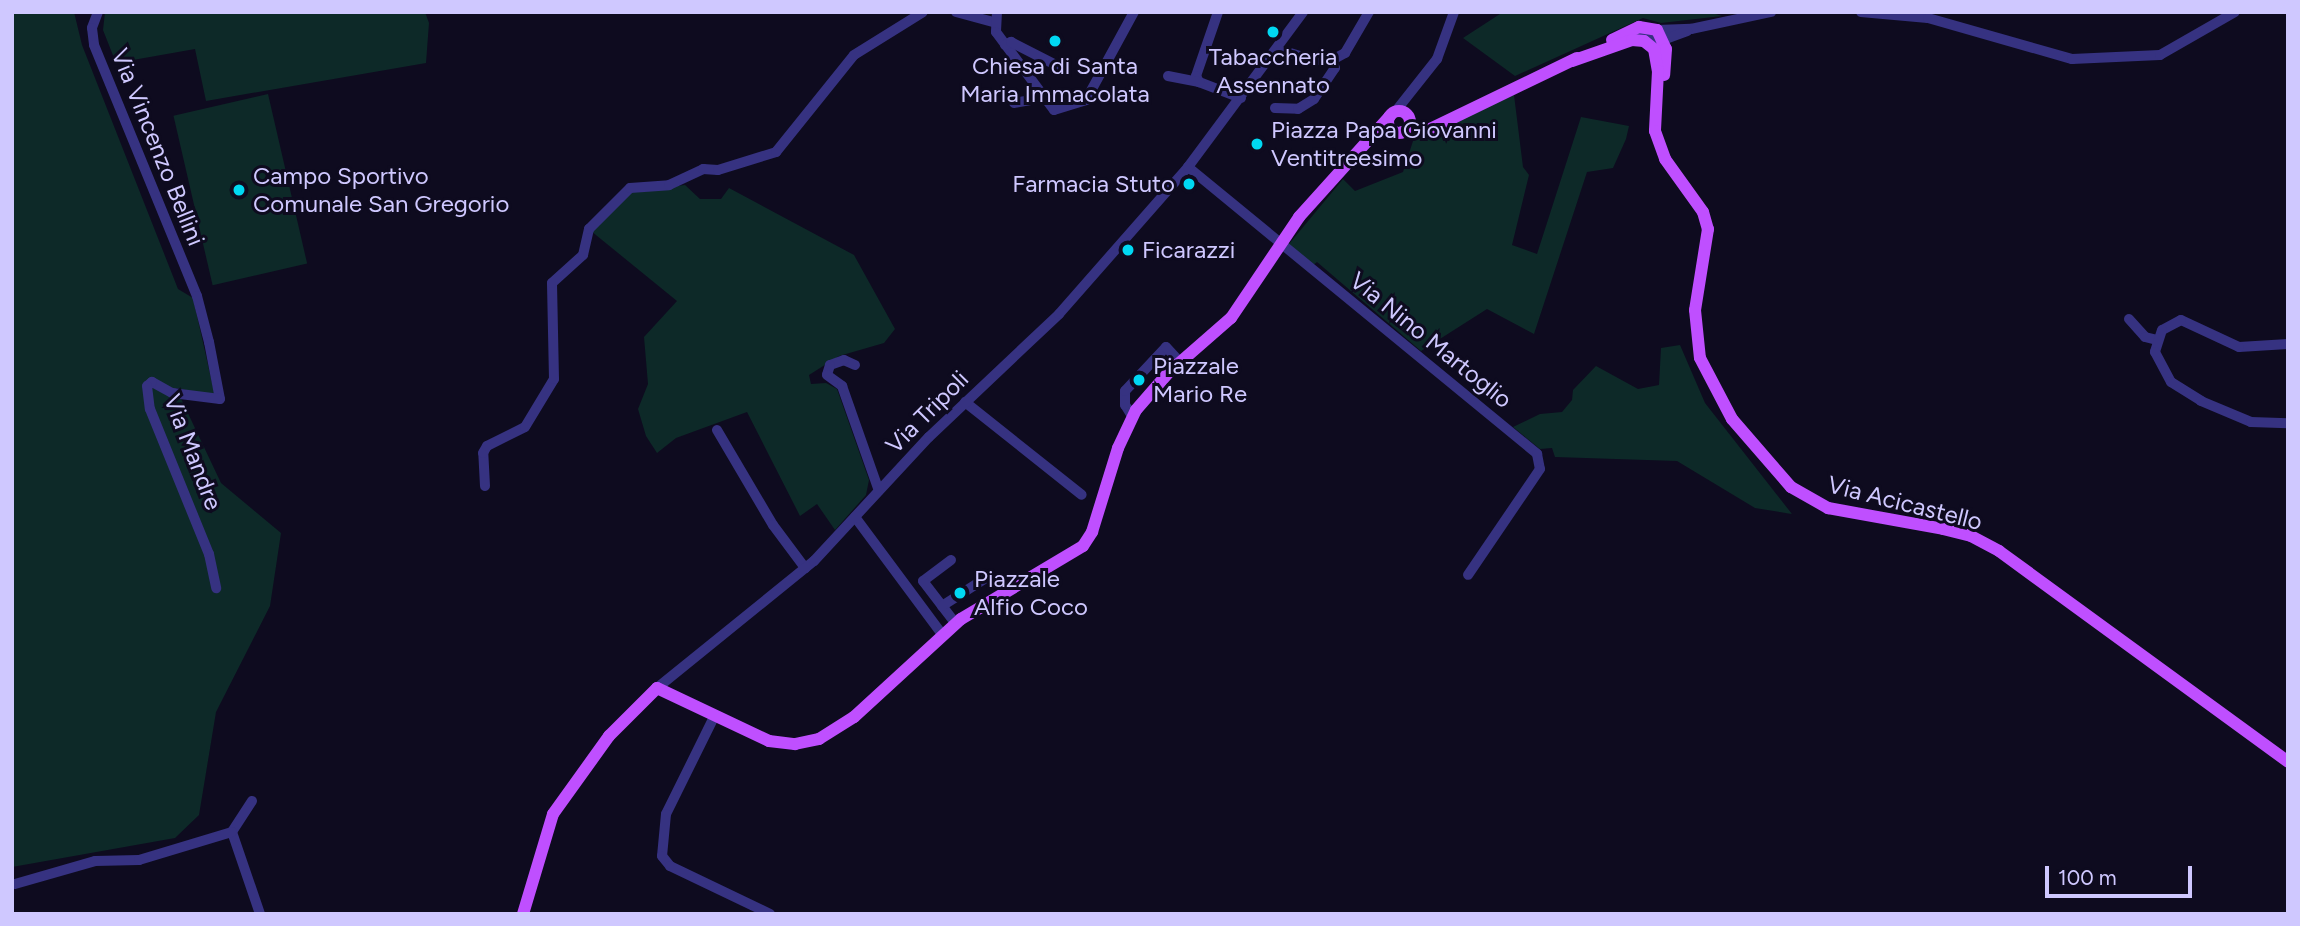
<!DOCTYPE html>
<html>
<head>
<meta charset="utf-8">
<style>
	body { margin:0 }
	#map { position:relative; width:2300px; height:926px; overflow:hidden; background:#0e0b1f; font-family:Figtree,sans-serif }
	div>[style] { position:absolute }
	[style*='--x'] { left:calc(var(--x)*1px); top:calc(var(--y)*1px); width:calc(var(--w)*1px); rotate:calc(var(--a)*1deg) }
	.green>* { inset:0; background:#0d2928; transform-origin:0 0 }
	.minor>* { height:10px; margin:-5px; padding:0 5px; transform-origin:5px; border-radius:5px; background:#363281 }
	.major>* { height:12px; margin:-6px; padding:0 6px; transform-origin:6px; border-radius:6px; background:#bf4fff }
	.major>.ring { margin:-6px; padding:0; box-sizing:content-box; background:none; border:12px solid #bf4fff; border-radius:50% }
	.dots>* { width:19px; height:19px; translate:-50% -50%; box-sizing:border-box; border:4px solid #0e0b1f; border-radius:50% }
	span { translate:-50% -50%; white-space:nowrap; text-align:center; line-height:1.15; -webkit-text-stroke:6px #0e0b1f; paint-order:stroke }
	.poi-label { font-size:24px; color:#cfc8ff }
	.left { translate:0 -50%; text-align:left }
	.right { translate:-100% -50%; text-align:right }
	.street-label { font-size:24px; color:#cfc8ff }
	.frame { position:absolute; inset:0; border:14px solid #cfc8ff; pointer-events:none }
	.scale { position:absolute; left:2045px; top:866px; width:147px; height:32px; box-sizing:border-box; border:4px solid #cfc8ff; border-top:0; padding-left:9px; font-size:21px; line-height:24px; white-space:nowrap; color:#cfc8ff; -webkit-text-stroke:5px #0e0b1f; paint-order:stroke }
</style>
</head>
<body>
<div id="map">
	<div class="green">
		<div style="clip-path:polygon(12px 12px,74px 12px,82px 45px,178px 289px,193px 298px,215px 396px,176px 388px,221px 483px,281px 533px,270px 606px,216px 712px,199px 815px,175px 838px,12px 867px)"></div>
		<div style="clip-path:polygon(105px 12px,425px 12px,429px 23px,426px 63px,206px 101px,195px 49px,116px 63px,103px 30px)"></div>
		<div style="clip-path:polygon(1503px 12px,1709px 12px,1722px 16px,1661px 23px,1643px 18px,1515px 76px,1463px 38px)"></div>
		<div style="left:268px;top:94px;width:174px;height:97px;rotate:77deg"></div>
		<div style="clip-path:polygon(1514px 95px,1523px 167px,1529px 175px,1512px 245px,1537px 254px,1581px 117px,1629px 126px,1626px 139px,1613px 168px,1587px 172px,1534px 334px,1487px 309px,1421px 351px,1317px 262px,1312px 266px,1289px 244px,1343px 179px,1355px 191px,1403px 172px,1413px 141px)"></div>
		<div style="clip-path:polygon(685px 185px,700px 199px,721px 199px,729px 188px,854px 255px,895px 329px,884px 343px,839px 356px,809px 375px,811px 384px,826px 383px,837px 389px,869px 480px,866px 495px,835px 530px,817px 504px,800px 516px,747px 412px,676px 438px,657px 453px,646px 436px,638px 409px,648px 384px,644px 337px,677px 301px,591px 231px,630px 192px)"></div>
		<div style="clip-path:polygon(1680px 345px,1705px 403px,1792px 514px,1755px 508px,1677px 461px,1555px 457px,1552px 448px,1540px 449px,1513px 427px,1540px 414px,1562px 412px,1572px 400px,1573px 390px,1596px 366px,1638px 389px,1659px 385px,1661px 348px)"></div>
	</div>
	<div class="minor">
		<div style="--x:98;--y:12;--w:17;--a:111"></div>
		<div style="--x:92;--y:28;--w:17;--a:83"></div>
		<div style="--x:94;--y:45;--w:271;--a:67.7"></div>
		<div style="--x:197;--y:296;--w:48;--a:75.4"></div>
		<div style="--x:209;--y:342;--w:58;--a:79.1"></div>
		<div style="--x:220;--y:399;--w:48;--a:-172.9"></div>
		<div style="--x:172;--y:393;--w:23;--a:-151"></div>
		<div style="--x:152;--y:382;--w:6;--a:141"></div>
		<div style="--x:147;--y:386;--w:23;--a:83"></div>
		<div style="--x:150;--y:409;--w:157;--a:67.9"></div>
		<div style="--x:209;--y:554;--w:35;--a:78"></div>
		<div style="--x:956;--y:12;--w:39;--a:15"></div>
		<div style="--x:997;--y:12;--w:20;--a:93"></div>
		<div style="--x:996;--y:32;--w:97;--a:53.4"></div>
		<div style="--x:1054;--y:110;--w:34;--a:-17"></div>
		<div style="--x:1086;--y:100;--w:100;--a:-61.4"></div>
		<div style="--x:1218;--y:12;--w:68;--a:109"></div>
		<div style="--x:1196;--y:76;--w:7;--a:63"></div>
		<div style="--x:1199;--y:82;--w:45;--a:20.9"></div>
		<div style="--x:1861;--y:12;--w:67;--a:5.1"></div>
		<div style="--x:1928;--y:18;--w:150;--a:15.9"></div>
		<div style="--x:2072;--y:59;--w:88;--a:-2.6"></div>
		<div style="--x:2160;--y:55;--w:86;--a:-29.8"></div>
		<div style="--x:1657;--y:30;--w:34;--a:-2"></div>
		<div style="--x:1691;--y:29;--w:82;--a:-12"></div>
		<div style="--x:1636;--y:34;--w:25;--a:16"></div>
		<div style="--x:1660;--y:41;--w:29;--a:-20"></div>
		<div style="--x:1005;--y:45;--w:7;--a:-27"></div>
		<div style="--x:1011;--y:42;--w:51;--a:27.1"></div>
		<div style="--x:1277;--y:49;--w:38;--a:17"></div>
		<div style="--x:1313;--y:60;--w:19;--a:0"></div>
		<div style="--x:1332;--y:60;--w:15;--a:-28"></div>
		<div style="--x:1345;--y:53;--w:48;--a:-59.7"></div>
		<div style="--x:1168;--y:76;--w:32;--a:11"></div>
		<div style="--x:1014;--y:103;--w:28;--a:-10"></div>
		<div style="--x:1275;--y:108;--w:23;--a:2"></div>
		<div style="--x:1298;--y:109;--w:19;--a:-32"></div>
		<div style="--x:1314;--y:99;--w:37;--a:-56"></div>
		<div style="--x:1335;--y:68;--w:9;--a:-111"></div>
		<div style="--x:1395;--y:112;--w:68;--a:-51.6"></div>
		<div style="--x:1437;--y:59;--w:50;--a:-70.1"></div>
		<div style="--x:1188;--y:167;--w:452;--a:39.4"></div>
		<div style="--x:1537;--y:454;--w:15;--a:79"></div>
		<div style="--x:1540;--y:469;--w:128;--a:124.2"></div>
		<div style="--x:2129;--y:319;--w:24;--a:48"></div>
		<div style="--x:2145;--y:337;--w:12;--a:14"></div>
		<div style="--x:2288;--y:344;--w:49;--a:176.5"></div>
		<div style="--x:2239;--y:347;--w:64;--a:-155"></div>
		<div style="--x:2181;--y:320;--w:21;--a:152"></div>
		<div style="--x:2162;--y:330;--w:23;--a:108"></div>
		<div style="--x:2155;--y:352;--w:34;--a:62"></div>
		<div style="--x:2171;--y:382;--w:36;--a:32"></div>
		<div style="--x:2201;--y:401;--w:54;--a:22.8"></div>
		<div style="--x:2251;--y:422;--w:37;--a:2"></div>
		<div style="--x:855;--y:365;--w:12;--a:-156"></div>
		<div style="--x:844;--y:360;--w:15;--a:160"></div>
		<div style="--x:830;--y:365;--w:10;--a:107"></div>
		<div style="--x:827;--y:375;--w:19;--a:36"></div>
		<div style="--x:842;--y:386;--w:111;--a:70.6"></div>
		<div style="--x:965;--y:402;--w:149;--a:38.5"></div>
		<div style="--x:1132;--y:416;--w:13;--a:-122"></div>
		<div style="--x:1125;--y:405;--w:14;--a:-90"></div>
		<div style="--x:1125;--y:391;--w:60;--a:-47"></div>
		<div style="--x:1166;--y:347;--w:21;--a:47"></div>
		<div style="--x:717;--y:430;--w:110;--a:59.5"></div>
		<div style="--x:773;--y:525;--w:54;--a:53.3"></div>
		<div style="--x:485;--y:486;--w:33;--a:-93"></div>
		<div style="--x:483;--y:453;--w:8;--a:-60"></div>
		<div style="--x:487;--y:446;--w:42;--a:-26.6"></div>
		<div style="--x:525;--y:427;--w:56;--a:-58.9"></div>
		<div style="--x:554;--y:379;--w:96;--a:-91.2"></div>
		<div style="--x:552;--y:283;--w:42;--a:-42.1"></div>
		<div style="--x:583;--y:255;--w:27;--a:-77"></div>
		<div style="--x:589;--y:229;--w:58;--a:-45"></div>
		<div style="--x:630;--y:188;--w:39;--a:-4"></div>
		<div style="--x:669;--y:185;--w:38;--a:-25"></div>
		<div style="--x:703;--y:169;--w:15;--a:4"></div>
		<div style="--x:718;--y:170;--w:61;--a:-17.2"></div>
		<div style="--x:776;--y:152;--w:124;--a:-51.2"></div>
		<div style="--x:854;--y:55;--w:81;--a:-31.9"></div>
		<div style="--x:855;--y:517;--w:146;--a:53.4"></div>
		<div style="--x:951;--y:560;--w:35;--a:143"></div>
		<div style="--x:923;--y:581;--w:54;--a:52.5"></div>
		<div style="--x:942;--y:606;--w:52;--a:-32.5"></div>
		<div style="--x:657;--y:688;--w:202;--a:-39"></div>
		<div style="--x:814;--y:561;--w:169;--a:-47.2"></div>
		<div style="--x:929;--y:437;--w:179;--a:-43.4"></div>
		<div style="--x:1059;--y:314;--w:196;--a:-48.7"></div>
		<div style="--x:1188;--y:167;--w:193;--a:-53.4"></div>
		<div style="--x:714;--y:717;--w:108;--a:116.3"></div>
		<div style="--x:666;--y:814;--w:42;--a:95.4"></div>
		<div style="--x:662;--y:856;--w:13;--a:51"></div>
		<div style="--x:670;--y:866;--w:111;--a:25.6"></div>
		<div style="--x:252;--y:801;--w:37;--a:123"></div>
		<div style="--x:232;--y:832;--w:87;--a:71.1"></div>
		<div style="--x:15;--y:884;--w:83;--a:-16"></div>
		<div style="--x:95;--y:861;--w:44;--a:-1.3"></div>
		<div style="--x:139;--y:860;--w:97;--a:-16.8"></div>
	</div>
	<div class="major">
		<div style="--x:1612;--y:40;--w:30;--a:-26"></div>
		<div style="--x:1639;--y:27;--w:18;--a:9"></div>
		<div style="--x:1657;--y:30;--w:21;--a:65"></div>
		<div style="--x:1666;--y:49;--w:26;--a:94"></div>
		<div style="--x:1572;--y:61;--w:64;--a:-19.3"></div>
		<div style="--x:1632;--y:40;--w:12;--a:5"></div>
		<div style="--x:1644;--y:41;--w:13;--a:39"></div>
		<div style="--x:1654;--y:49;--w:22;--a:80"></div>
		<div style="--x:1658;--y:71;--w:60;--a:92.9"></div>
		<div style="--x:1655;--y:131;--w:30;--a:70"></div>
		<div style="--x:1665;--y:159;--w:65;--a:54.4"></div>
		<div style="--x:1703;--y:212;--w:18;--a:74"></div>
		<div style="--x:1708;--y:229;--w:82;--a:99.1"></div>
		<div style="--x:1695;--y:310;--w:48;--a:84.1"></div>
		<div style="--x:1700;--y:358;--w:69;--a:62.3"></div>
		<div style="--x:1732;--y:419;--w:90;--a:49.1"></div>
		<div style="--x:1791;--y:487;--w:43;--a:29.6"></div>
		<div style="--x:1828;--y:508;--w:117;--a:10.3"></div>
		<div style="--x:1943;--y:529;--w:29;--a:14"></div>
		<div style="--x:1971;--y:536;--w:32;--a:28"></div>
		<div style="--x:1999;--y:551;--w:358;--a:36.1"></div>
		<div class="ring" style="left:1388px;top:111px;width:10px;height:10px"></div>
		<div style="--x:1402;--y:132;--w:22;--a:0"></div>
		<div style="--x:1424;--y:132;--w:170;--a:-25.8"></div>
		<div style="--x:523;--y:914;--w:104;--a:-73.3"></div>
		<div style="--x:553;--y:814;--w:96;--a:-54.3"></div>
		<div style="--x:609;--y:736;--w:68;--a:-45"></div>
		<div style="--x:657;--y:688;--w:124;--a:25.3"></div>
		<div style="--x:769;--y:741;--w:26;--a:7"></div>
		<div style="--x:795;--y:744;--w:25;--a:-12"></div>
		<div style="--x:819;--y:739;--w:41;--a:-32.2"></div>
		<div style="--x:854;--y:717;--w:145;--a:-42.5"></div>
		<div style="--x:961;--y:619;--w:142;--a:-30.9"></div>
		<div style="--x:1083;--y:546;--w:17;--a:-57"></div>
		<div style="--x:1092;--y:532;--w:88;--a:-72.8"></div>
		<div style="--x:1118;--y:448;--w:42;--a:-64.7"></div>
		<div style="--x:1136;--y:410;--w:50;--a:-49"></div>
		<div style="--x:1169;--y:372;--w:82;--a:-41.1"></div>
		<div style="--x:1231;--y:318;--w:122;--a:-56"></div>
		<div style="--x:1299;--y:217;--w:136;--a:-48"></div>
	</div>
	<div class="dots">
		<div style="left:1273px;top:32px;background:#00d8f3"></div>
		<div style="left:1055px;top:41px;background:#00d8f3"></div>
		<div style="left:1257px;top:144px;background:#00d8f3"></div>
		<div style="left:1189px;top:184px;background:#00d8f3"></div>
		<div style="left:239px;top:190px;background:#00d8f3"></div>
		<div style="left:1128px;top:250px;background:#00d8f3"></div>
		<div style="left:1139px;top:380px;background:#00d8f3"></div>
		<div style="left:960px;top:593px;background:#00d8f3"></div>
	</div>
	<div class="poi-label">
		<span style="left:1273px;top:71px">Tabaccheria<br>Assennato</span>
		<span style="left:1055px;top:80px">Chiesa di Santa<br>Maria Immacolata</span>
		<span class="left" style="left:1271px;top:144px">Piazza Papa Giovanni<br>Ventitreesimo</span>
		<span class="left" style="left:253px;top:190px">Campo Sportivo<br>Comunale San Gregorio</span>
		<span class="right" style="left:1175px;top:184px">Farmacia Stuto</span>
		<span class="left" style="left:1142px;top:250px">Ficarazzi</span>
		<span class="left" style="left:1153px;top:380px">Piazzale<br>Mario Re</span>
		<span class="left" style="left:974px;top:593px">Piazzale<br>Alfio Coco</span>
	</div>
	<div class="street-label">
		<span style="left:158px;top:147px;rotate:68deg">Via Vincenzo Bellini</span>
		<span style="left:1431px;top:340px;rotate:39deg">Via Nino Martoglio</span>
		<span style="left:927px;top:412px;rotate:-45deg">Via Tripoli</span>
		<span style="left:193px;top:452px;rotate:69deg">Via Mandre</span>
		<span style="left:1905px;top:503px;rotate:14deg">Via Acicastello</span>
	</div>
	<div class="frame"></div>
	<div class="scale">100 m</div>
</div>
</body>
</html>
